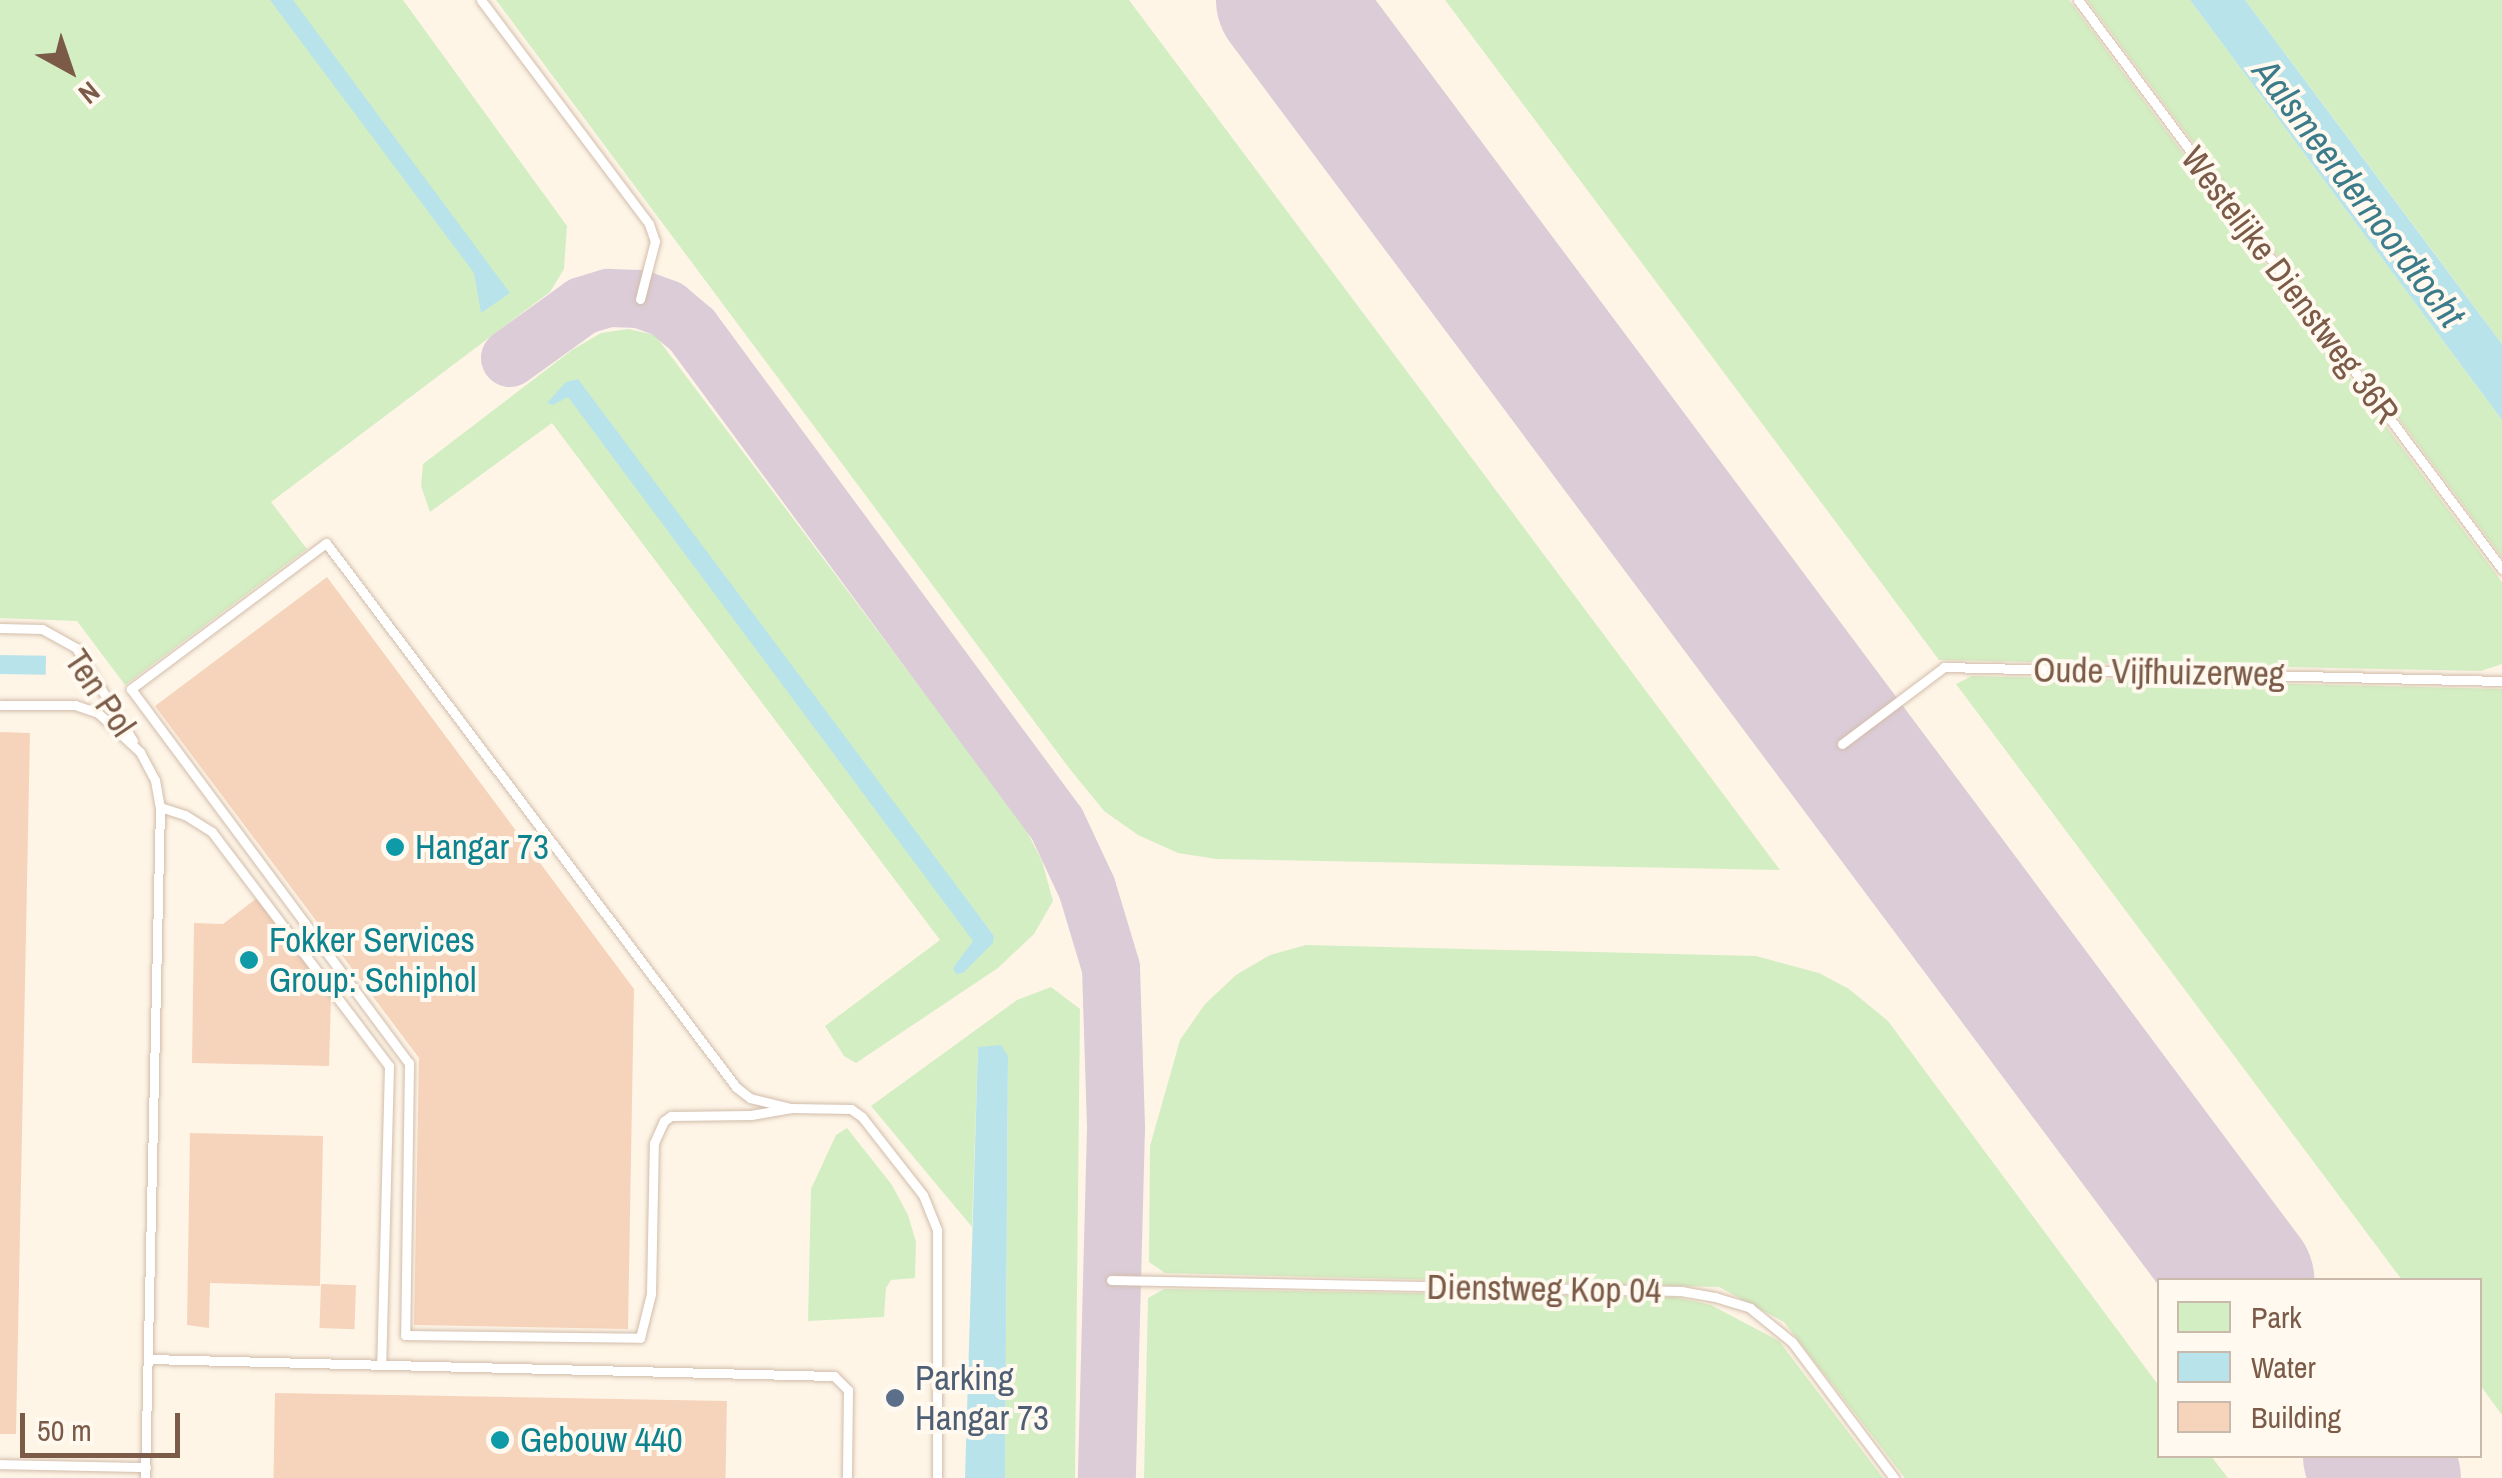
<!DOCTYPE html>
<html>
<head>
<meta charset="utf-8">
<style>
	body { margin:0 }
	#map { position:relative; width:2502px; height:1478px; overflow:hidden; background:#fef5e7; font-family:"Archivo Narrow",sans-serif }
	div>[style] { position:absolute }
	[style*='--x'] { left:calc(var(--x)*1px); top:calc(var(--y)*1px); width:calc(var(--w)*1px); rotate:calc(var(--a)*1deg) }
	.green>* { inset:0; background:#d4eec3 }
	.water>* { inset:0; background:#b9e3ea; transform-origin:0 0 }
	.taxiway>* { height:58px; margin:-29px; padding:0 29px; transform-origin:29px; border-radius:29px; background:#dcccd8 }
	.runway>* { height:142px; margin:-71px; padding:0 71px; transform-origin:71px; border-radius:71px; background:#dcccd8 }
	.building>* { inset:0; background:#f6d4bc; transform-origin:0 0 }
	.roads { filter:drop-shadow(0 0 2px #d2bdab) drop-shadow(0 0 2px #d2bdab) }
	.service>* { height:9px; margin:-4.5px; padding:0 4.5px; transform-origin:4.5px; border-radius:4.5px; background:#fff }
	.dots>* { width:28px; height:28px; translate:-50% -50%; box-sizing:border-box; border:5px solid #fff9ef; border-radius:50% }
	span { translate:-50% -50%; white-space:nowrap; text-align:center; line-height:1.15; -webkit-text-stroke:8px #fff9ef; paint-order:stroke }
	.street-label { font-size:35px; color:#7b5b48 }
	.culture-label { font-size:35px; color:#0d838f }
	.left { translate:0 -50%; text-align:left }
	.service-label { font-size:35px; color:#4e5e75 }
	.water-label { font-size:38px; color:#3c7b89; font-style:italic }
	.legend { position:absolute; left:2157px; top:1278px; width:325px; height:180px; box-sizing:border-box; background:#fff9ef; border:2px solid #cabaac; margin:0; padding:12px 18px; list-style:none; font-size:30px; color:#7b5b48 }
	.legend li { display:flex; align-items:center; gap:20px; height:50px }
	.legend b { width:50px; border:2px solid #cabaac }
	.north { position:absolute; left:20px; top:20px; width:100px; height:100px; -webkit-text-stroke:8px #fff9ef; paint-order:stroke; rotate:140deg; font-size:28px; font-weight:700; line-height:40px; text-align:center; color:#7b5b48 }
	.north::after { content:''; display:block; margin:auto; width:35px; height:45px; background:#7b5b48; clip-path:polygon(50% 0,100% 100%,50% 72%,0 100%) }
	.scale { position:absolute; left:20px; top:1413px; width:160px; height:45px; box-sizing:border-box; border:5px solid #7b5b48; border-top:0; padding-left:12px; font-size:30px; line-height:35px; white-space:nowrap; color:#7b5b48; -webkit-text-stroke:8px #fff9ef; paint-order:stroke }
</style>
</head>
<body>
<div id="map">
	<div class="green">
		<div style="clip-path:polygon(0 0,403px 0,567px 226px,564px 269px,550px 292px,271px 502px,307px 549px,125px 685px,77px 621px,0 618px)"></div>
		<div style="clip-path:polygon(496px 0,1129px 0,1780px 870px,1216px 859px,1178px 853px,1138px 835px,1104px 811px,1069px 768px)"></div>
		<div style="clip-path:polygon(1445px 0,2069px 0,2502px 582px,2502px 664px,2481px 671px,1939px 660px)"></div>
		<div style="clip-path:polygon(2087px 0,2190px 0,2502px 420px,2502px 557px)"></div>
		<div style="clip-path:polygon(2245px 0,2502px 0,2502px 344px,2447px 270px)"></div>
		<div style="clip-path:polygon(evenodd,628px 329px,655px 335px,1023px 824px,1042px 861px,1053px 901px,1034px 934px,998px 968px,856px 1063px,844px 1056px,825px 1026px,940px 940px,552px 423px,430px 512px,421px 486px,423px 464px,572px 350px,601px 333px,628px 329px,568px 396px,994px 936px,954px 968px,974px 941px,568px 396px)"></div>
		<div style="clip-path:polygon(1972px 676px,2502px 689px,2502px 1415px,2480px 1385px,2480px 1280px,2402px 1280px,1956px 684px)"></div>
		<div style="clip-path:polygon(1306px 945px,1756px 956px,1819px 973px,1849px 989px,1888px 1021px,2159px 1386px,2160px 1456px,2211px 1456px,2228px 1478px,1905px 1478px,1784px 1322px,1719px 1287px,1165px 1273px,1149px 1262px,1150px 1146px,1180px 1040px,1205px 1004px,1236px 975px,1270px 955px)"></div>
		<div style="clip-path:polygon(1051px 987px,1080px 1009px,1075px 1478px,1005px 1478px,1008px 1056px,978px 1048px,972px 1227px,871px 1106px,1017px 1000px)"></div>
		<div style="clip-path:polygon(847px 1128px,892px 1185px,908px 1215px,916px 1242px,915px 1278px,891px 1280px,886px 1288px,884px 1317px,808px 1321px,811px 1189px,836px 1135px)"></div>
		<div style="clip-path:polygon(1164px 1289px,1675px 1297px,1711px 1305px,1779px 1341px,1883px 1478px,1144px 1478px,1148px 1298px)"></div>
	</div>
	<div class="water">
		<div style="clip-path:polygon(270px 0,293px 0,510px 293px,481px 313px,474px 273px)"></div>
		<div style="clip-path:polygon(2190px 0,2245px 0,2502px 344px,2502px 420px)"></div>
		<div style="clip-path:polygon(578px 379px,994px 936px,993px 943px,963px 973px,956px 974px,953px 968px,973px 941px,568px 397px,553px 405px,547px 403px,566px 382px)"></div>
		<div style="left:0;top:655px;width:46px;height:19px;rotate:1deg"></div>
		<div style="clip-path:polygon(1001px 1045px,1008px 1056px,1005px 1478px,965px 1478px,978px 1047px)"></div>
	</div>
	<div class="taxiway">
		<div style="--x:510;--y:358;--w:89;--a:-35.8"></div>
		<div style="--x:582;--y:306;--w:28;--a:-17"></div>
		<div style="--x:609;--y:298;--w:31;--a:2"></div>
		<div style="--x:640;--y:299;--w:29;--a:20"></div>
		<div style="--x:667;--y:309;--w:33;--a:40"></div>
		<div style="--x:692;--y:330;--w:614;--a:53.54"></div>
		<div style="--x:1057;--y:824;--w:71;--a:64.9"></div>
		<div style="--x:1087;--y:888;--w:84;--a:73.3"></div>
		<div style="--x:1111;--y:968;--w:160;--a:88.2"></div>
		<div style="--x:1116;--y:1128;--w:350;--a:91.5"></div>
	</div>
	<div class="runway">
		<div style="--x:1287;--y:0;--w:1598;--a:53.24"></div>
		<div style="--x:2374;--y:1456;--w:27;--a:54"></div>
	</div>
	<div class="building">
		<div style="clip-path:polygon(327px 577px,634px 989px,628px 1329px,414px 1325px,419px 1058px,155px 706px)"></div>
		<div style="clip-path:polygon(0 732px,30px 733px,16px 1434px,0 1434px)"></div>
		<div style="clip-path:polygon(257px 898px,331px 996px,329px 1066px,192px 1063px,194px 923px,223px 924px)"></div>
		<div style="clip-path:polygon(190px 1133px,323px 1136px,320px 1286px,210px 1283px,209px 1328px,187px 1325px)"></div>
		<div style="left:321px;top:1284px;width:35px;height:44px;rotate:2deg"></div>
		<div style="left:275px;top:1393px;width:452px;height:85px;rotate:1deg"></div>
	</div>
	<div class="roads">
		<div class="service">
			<div style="--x:481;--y:0;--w:280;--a:53.1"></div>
			<div style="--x:649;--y:224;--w:18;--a:71"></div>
			<div style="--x:655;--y:241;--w:60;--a:104.5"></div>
			<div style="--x:2078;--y:0;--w:710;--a:53.31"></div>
			<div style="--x:0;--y:628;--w:42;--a:1.4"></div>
			<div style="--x:42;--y:629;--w:39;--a:29"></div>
			<div style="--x:76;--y:648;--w:109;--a:58.5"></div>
			<div style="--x:0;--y:705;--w:75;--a:0"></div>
			<div style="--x:75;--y:705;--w:24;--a:19"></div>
			<div style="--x:98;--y:713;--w:57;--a:42.9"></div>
			<div style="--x:140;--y:752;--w:32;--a:62"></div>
			<div style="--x:155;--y:780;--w:27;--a:80"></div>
			<div style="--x:160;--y:807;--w:671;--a:91.28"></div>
			<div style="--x:1842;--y:744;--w:128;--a:-37"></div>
			<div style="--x:1944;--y:667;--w:558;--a:1.44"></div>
			<div style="--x:160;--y:807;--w:26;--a:18"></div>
			<div style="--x:185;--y:815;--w:32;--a:32"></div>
			<div style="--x:212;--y:832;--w:293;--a:52.9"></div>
			<div style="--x:389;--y:1066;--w:299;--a:91.5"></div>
			<div style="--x:791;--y:1108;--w:42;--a:-166.3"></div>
			<div style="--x:750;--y:1098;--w:18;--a:-142"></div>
			<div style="--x:736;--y:1087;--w:681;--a:-127"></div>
			<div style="--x:326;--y:543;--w:244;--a:143.2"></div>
			<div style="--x:131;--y:689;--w:466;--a:53.4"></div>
			<div style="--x:409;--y:1063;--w:272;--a:90.8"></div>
			<div style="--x:405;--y:1335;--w:235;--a:0.7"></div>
			<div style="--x:640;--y:1338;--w:45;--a:-76"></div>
			<div style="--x:651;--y:1294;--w:151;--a:-88.9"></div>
			<div style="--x:654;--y:1143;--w:24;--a:-66"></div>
			<div style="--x:664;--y:1121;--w:9;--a:-36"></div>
			<div style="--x:671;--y:1116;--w:80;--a:-0.7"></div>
			<div style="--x:751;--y:1115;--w:41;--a:-9.9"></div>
			<div style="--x:791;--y:1108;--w:60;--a:1"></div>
			<div style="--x:851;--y:1109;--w:14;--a:36"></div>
			<div style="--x:862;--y:1117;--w:99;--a:52"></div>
			<div style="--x:923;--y:1195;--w:38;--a:68"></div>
			<div style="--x:937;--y:1230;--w:248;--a:90"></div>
			<div style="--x:1111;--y:1280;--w:570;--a:1.11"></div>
			<div style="--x:1681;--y:1291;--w:35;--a:10"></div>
			<div style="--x:1715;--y:1297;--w:37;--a:17"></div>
			<div style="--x:1750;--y:1308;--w:54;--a:39"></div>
			<div style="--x:1792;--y:1342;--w:170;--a:53.1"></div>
			<div style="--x:148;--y:1359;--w:686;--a:1.42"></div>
			<div style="--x:834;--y:1376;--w:20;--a:45"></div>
			<div style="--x:848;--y:1390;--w:88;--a:90.7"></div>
			<div style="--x:0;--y:1464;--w:146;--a:1.2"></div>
		</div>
	</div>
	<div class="dots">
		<div style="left:395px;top:847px;background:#0f9aa8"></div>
		<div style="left:249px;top:960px;background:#0f9aa8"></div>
		<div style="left:895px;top:1398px;background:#5c6f8a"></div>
		<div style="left:500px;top:1440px;background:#0f9aa8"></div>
	</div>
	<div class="street-label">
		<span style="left:2290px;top:285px;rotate:53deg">Westelijke Dienstweg 36R</span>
		<span style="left:2159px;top:672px;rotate:1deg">Oude Vijfhuizerweg</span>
		<span style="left:100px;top:693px;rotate:56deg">Ten Pol</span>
		<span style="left:1544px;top:1289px;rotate:1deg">Dienstweg Kop 04</span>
	</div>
	<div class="culture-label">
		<span class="left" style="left:415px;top:847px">Hangar 73</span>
		<span class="left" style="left:269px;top:960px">Fokker Services<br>Group: Schiphol</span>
		<span class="left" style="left:520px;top:1440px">Gebouw 440</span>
	</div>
	<div class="service-label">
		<span class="left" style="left:915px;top:1398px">Parking<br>Hangar 73</span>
	</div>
	<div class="water-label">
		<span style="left:2359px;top:193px;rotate:53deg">Aalsmeerdernoordtocht</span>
	</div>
	<ul class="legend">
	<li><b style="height:28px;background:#d4eec3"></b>Park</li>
	<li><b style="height:28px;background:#b9e3ea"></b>Water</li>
	<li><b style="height:28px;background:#f6d4bc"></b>Building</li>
	</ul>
	<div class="north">N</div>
	<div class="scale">50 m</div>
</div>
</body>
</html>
